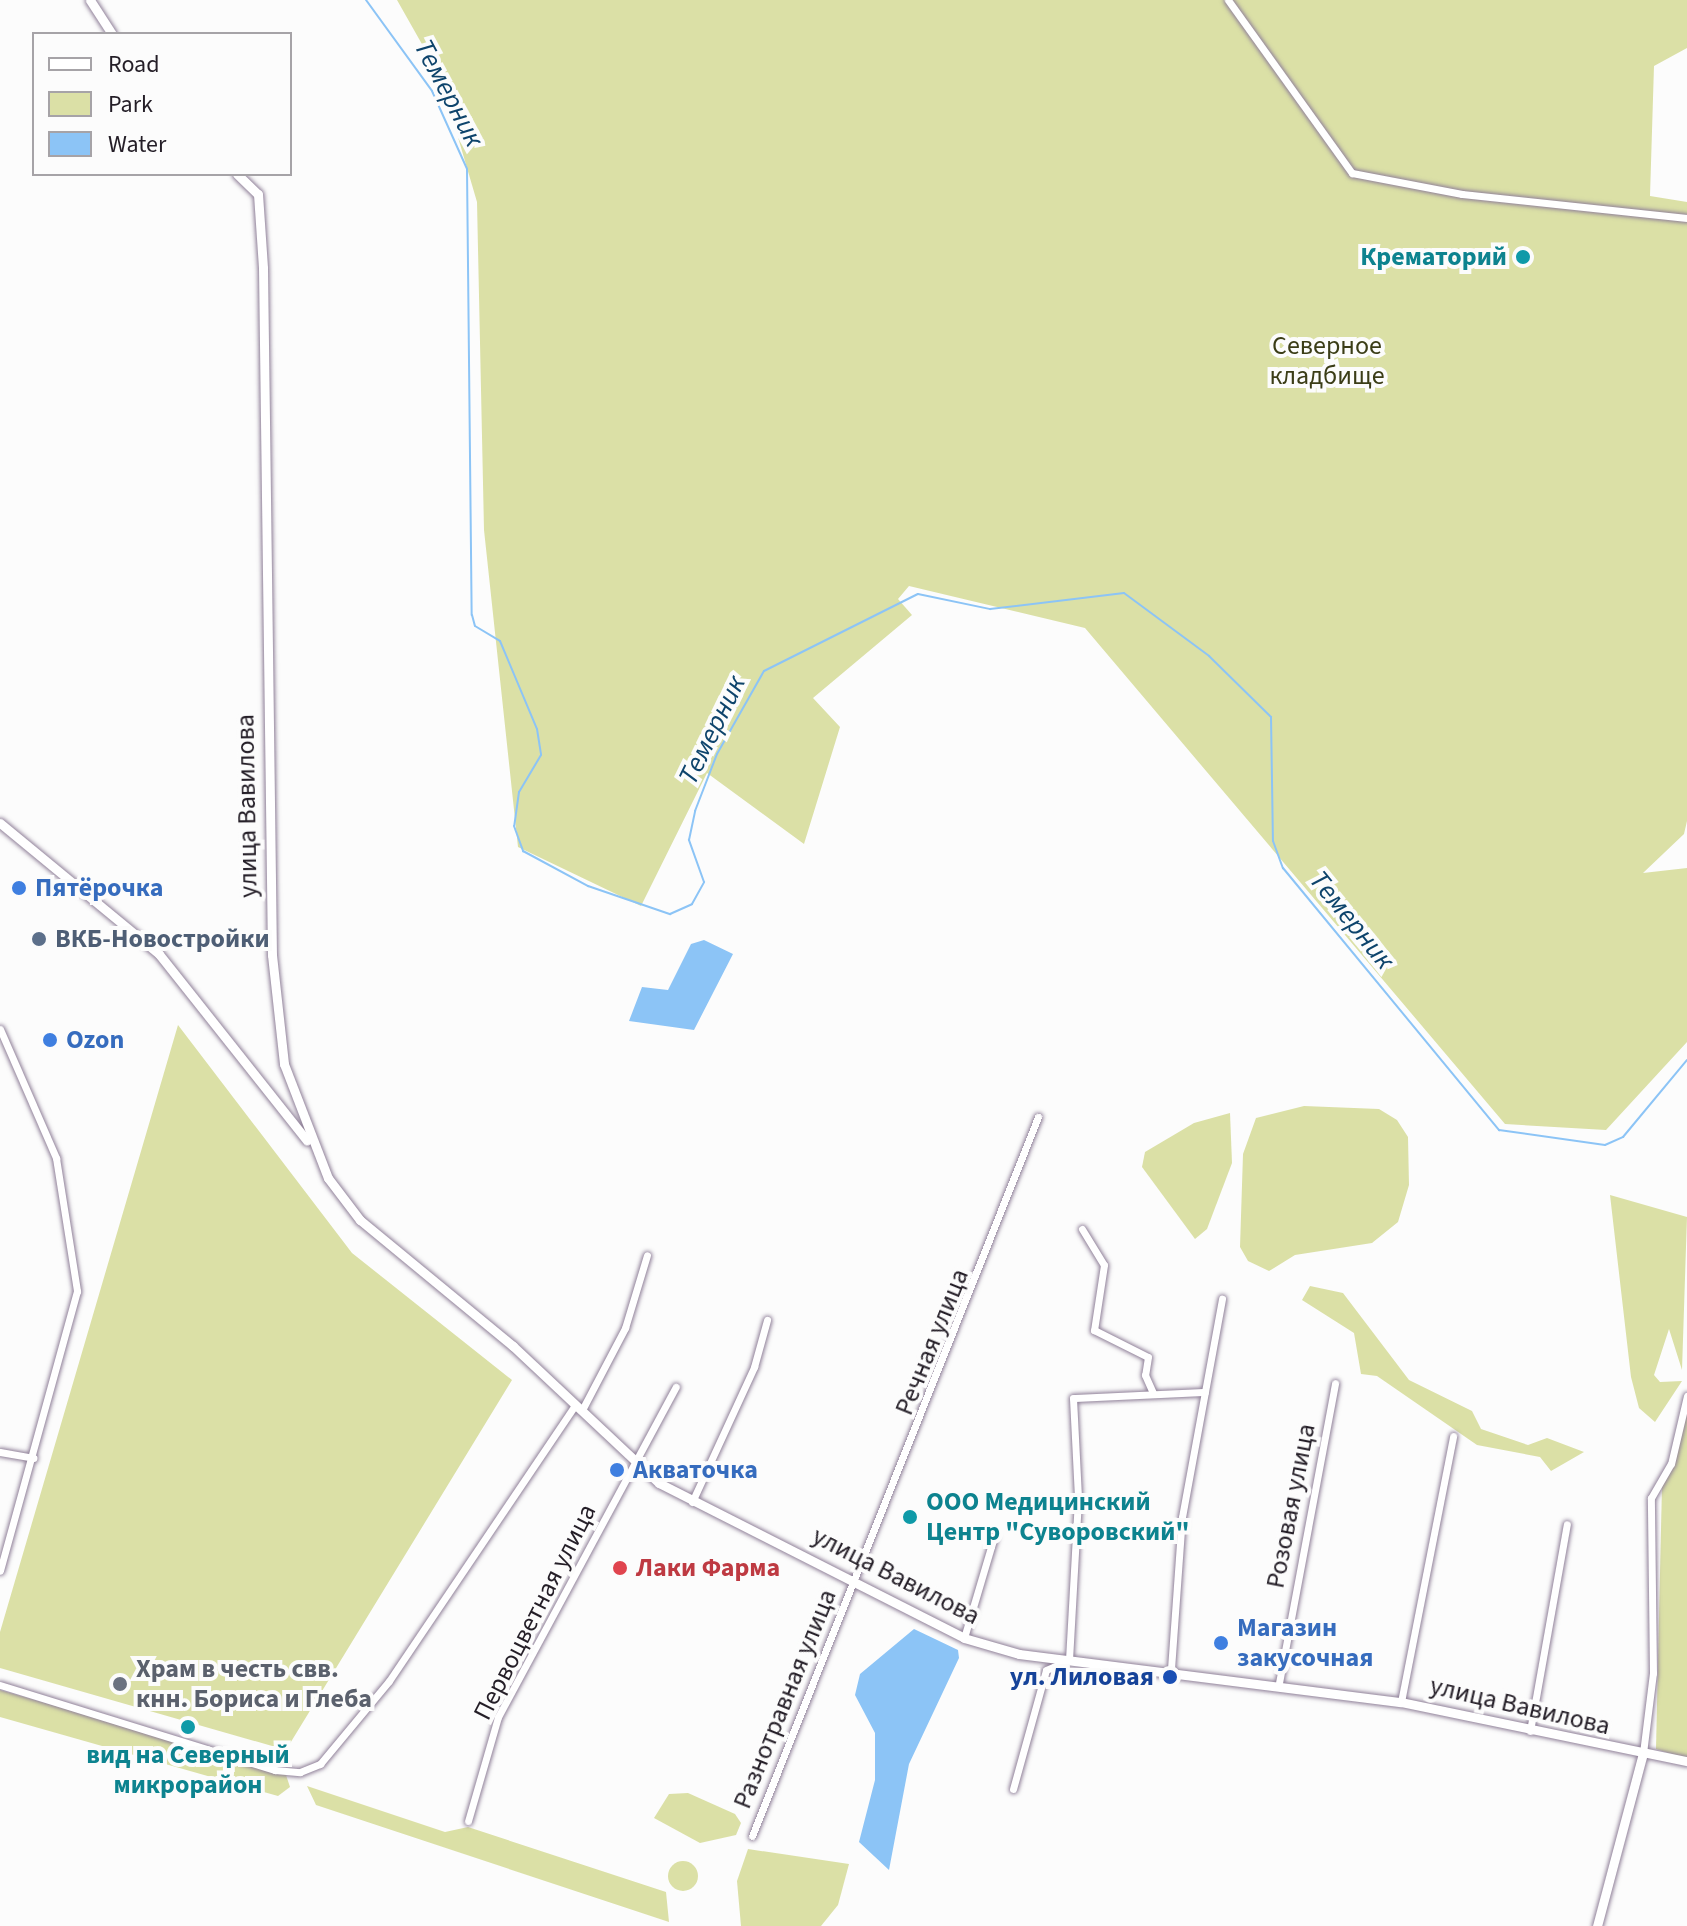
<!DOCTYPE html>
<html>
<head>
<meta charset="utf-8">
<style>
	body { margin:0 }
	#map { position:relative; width:1687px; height:1926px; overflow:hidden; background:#fcfcfc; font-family:"Source Sans 3",sans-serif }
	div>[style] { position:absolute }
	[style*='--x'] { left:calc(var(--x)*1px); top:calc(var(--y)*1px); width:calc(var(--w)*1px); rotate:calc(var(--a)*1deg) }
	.green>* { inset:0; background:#dbe0a6 }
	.round { border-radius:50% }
	.water>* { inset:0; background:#8cc4f6 }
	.stream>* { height:2px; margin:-1px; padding:0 1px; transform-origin:1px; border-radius:1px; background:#8cc4f6 }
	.roads { filter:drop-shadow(0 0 2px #908199) drop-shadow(0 0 2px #908199) }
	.minor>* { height:7px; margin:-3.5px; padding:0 3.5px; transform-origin:3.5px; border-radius:3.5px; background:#fff }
	.tertiary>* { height:9px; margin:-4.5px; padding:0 4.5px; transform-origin:4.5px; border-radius:4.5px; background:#fff }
	.dots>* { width:22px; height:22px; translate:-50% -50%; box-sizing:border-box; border:4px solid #fcfcfc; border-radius:50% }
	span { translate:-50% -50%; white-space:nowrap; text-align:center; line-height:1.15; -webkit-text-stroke:8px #fcfcfc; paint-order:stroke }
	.culture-label { font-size:26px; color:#0d838f; font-weight:700 }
	.right { translate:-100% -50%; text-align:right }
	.left { translate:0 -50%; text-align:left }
	.park-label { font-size:26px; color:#3b3d17 }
	.street-label { font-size:26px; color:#241e27 }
	.shop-label { font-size:26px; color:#366cbe; font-weight:700 }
	.service-label { font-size:26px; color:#4e5e75; font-weight:700 }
	.health-label { font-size:26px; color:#be3a42; font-weight:700 }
	.worship-label { font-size:26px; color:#5b616d; font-weight:700 }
	.transit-label { font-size:26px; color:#164399; font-weight:700 }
	.water-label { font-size:28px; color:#0e446c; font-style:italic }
	.legend { position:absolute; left:32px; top:32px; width:260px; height:144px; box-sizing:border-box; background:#fcfcfc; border:2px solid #a6a3a7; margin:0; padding:10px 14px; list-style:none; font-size:24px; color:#241e27 }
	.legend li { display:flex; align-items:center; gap:16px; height:40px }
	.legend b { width:40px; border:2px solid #a6a3a7 }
</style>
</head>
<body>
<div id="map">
	<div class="green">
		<div style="clip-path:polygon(397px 0,1687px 0,1687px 48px,1654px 66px,1650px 196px,1687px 202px,1687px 821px,1684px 834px,1643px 873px,1687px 868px,1687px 1042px,1606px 1130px,1505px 1124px,1085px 628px,909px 586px,898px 599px,912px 615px,813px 698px,840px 727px,804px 844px,707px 773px,641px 906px,518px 847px,484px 530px,477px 202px,440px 76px)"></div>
		<div style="clip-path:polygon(178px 1025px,352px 1253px,512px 1380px,286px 1750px,0 1668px,0 1632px)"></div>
		<div style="clip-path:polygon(1304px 1106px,1379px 1109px,1397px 1120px,1408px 1137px,1409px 1185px,1398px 1222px,1372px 1243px,1295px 1255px,1269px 1271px,1248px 1261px,1240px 1247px,1243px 1154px,1256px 1118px)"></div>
		<div style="clip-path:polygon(1230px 1113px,1232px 1163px,1207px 1229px,1195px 1239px,1142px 1167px,1145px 1152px,1194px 1123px)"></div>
		<div style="clip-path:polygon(1610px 1195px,1687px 1217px,1682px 1370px,1669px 1329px,1654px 1375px,1660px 1382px,1682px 1381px,1655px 1422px,1639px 1408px,1631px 1377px)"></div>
		<div style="clip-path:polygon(1310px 1286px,1343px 1293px,1409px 1380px,1472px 1411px,1481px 1429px,1528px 1445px,1547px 1438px,1584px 1452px,1551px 1471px,1540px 1457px,1477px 1445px,1377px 1376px,1361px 1374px,1354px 1333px,1302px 1300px)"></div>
		<div style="clip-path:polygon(1687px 1408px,1687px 1759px,1656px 1749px,1662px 1486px)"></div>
		<div style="clip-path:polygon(0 1690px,285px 1772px,290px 1787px,278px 1796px,0 1717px)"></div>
		<div style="clip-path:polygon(307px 1786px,445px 1832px,468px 1827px,666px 1892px,669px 1922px,316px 1805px)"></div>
		<div style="clip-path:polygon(688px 1793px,735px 1814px,741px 1823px,736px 1835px,700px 1843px,654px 1818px,669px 1794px)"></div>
		<div style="clip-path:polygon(748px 1849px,849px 1864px,838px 1905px,821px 1926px,741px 1926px,737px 1881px)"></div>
		<div class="round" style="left:668px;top:1861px;width:30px;height:30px"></div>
	</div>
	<div class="water">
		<div style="clip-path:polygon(704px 940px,733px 954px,694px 1030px,629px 1021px,642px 987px,668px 990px,691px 944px)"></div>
		<div style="clip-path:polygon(914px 1629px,958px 1650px,959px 1658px,909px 1764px,889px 1870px,859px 1842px,875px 1780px,875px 1733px,855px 1695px,860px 1674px)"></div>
	</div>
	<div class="stream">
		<div style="--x:366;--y:0;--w:112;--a:54"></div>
		<div style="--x:432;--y:91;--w:85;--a:65.8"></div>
		<div style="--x:467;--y:169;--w:446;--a:89.4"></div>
		<div style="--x:472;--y:615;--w:11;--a:75"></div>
		<div style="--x:475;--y:626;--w:29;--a:31"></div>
		<div style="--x:500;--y:641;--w:95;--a:67.2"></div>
		<div style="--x:537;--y:729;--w:26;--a:81"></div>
		<div style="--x:541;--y:755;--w:43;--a:120.7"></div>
		<div style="--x:519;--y:792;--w:34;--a:98"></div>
		<div style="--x:514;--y:826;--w:27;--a:70"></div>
		<div style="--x:523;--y:851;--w:74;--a:28.3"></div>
		<div style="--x:588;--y:886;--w:87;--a:18.9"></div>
		<div style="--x:670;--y:914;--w:24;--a:-24"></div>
		<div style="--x:692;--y:904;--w:25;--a:-61"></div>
		<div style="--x:704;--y:882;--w:45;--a:-109.7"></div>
		<div style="--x:689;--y:840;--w:30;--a:-78"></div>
		<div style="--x:695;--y:811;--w:61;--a:-68.9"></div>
		<div style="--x:717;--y:754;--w:95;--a:-60.5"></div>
		<div style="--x:764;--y:671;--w:172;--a:-26.6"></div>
		<div style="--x:918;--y:594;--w:74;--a:11.8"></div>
		<div style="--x:990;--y:609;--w:135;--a:-6.8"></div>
		<div style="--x:1124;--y:593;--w:106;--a:36.5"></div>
		<div style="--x:1209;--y:656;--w:87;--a:44.5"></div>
		<div style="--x:1271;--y:717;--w:124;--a:89.1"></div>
		<div style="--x:1273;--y:841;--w:29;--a:70"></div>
		<div style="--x:1283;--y:868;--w:340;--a:50.5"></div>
		<div style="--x:1499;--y:1130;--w:107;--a:8.1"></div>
		<div style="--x:1605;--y:1145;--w:20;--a:-24"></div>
		<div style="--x:1623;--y:1137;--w:100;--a:-50.3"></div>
	</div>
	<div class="roads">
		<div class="minor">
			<div style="--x:1228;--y:0;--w:213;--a:54.4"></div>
			<div style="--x:1352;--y:173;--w:112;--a:10.8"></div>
			<div style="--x:1462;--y:194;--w:226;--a:6.1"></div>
			<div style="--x:0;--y:1029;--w:141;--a:66.5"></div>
			<div style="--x:56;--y:1158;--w:135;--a:81"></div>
			<div style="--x:77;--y:1291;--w:290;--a:105.4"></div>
			<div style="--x:1082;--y:1229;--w:42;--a:58.6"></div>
			<div style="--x:1104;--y:1265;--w:66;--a:98.7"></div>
			<div style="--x:1094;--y:1330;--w:60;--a:26.6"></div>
			<div style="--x:1148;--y:1357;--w:18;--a:99"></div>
			<div style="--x:1145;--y:1375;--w:20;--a:66"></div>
			<div style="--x:582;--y:1410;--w:93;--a:-62.3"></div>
			<div style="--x:625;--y:1328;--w:76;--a:-73.2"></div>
			<div style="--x:0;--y:1452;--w:34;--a:10"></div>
			<div style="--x:692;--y:1502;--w:149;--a:-65.3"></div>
			<div style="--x:754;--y:1367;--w:49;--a:-74.5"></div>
			<div style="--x:964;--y:1638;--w:105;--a:-73.5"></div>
			<div style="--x:1171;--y:1669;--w:152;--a:-85.9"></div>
			<div style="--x:1182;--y:1517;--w:222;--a:-79.6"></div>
			<div style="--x:1279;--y:1683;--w:305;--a:-79.4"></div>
			<div style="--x:0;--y:1685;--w:288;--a:17.2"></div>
			<div style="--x:275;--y:1770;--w:25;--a:5"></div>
			<div style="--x:300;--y:1772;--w:22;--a:-22"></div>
			<div style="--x:320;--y:1764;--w:108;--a:-50.3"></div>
			<div style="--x:389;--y:1681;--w:333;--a:-56"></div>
			<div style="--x:1401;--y:1702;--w:271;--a:-78.9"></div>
			<div style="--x:1530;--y:1731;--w:210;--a:-79.9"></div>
			<div style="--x:1643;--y:1753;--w:81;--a:-82.9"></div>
			<div style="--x:1653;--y:1673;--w:175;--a:-90.7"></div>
			<div style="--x:1651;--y:1498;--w:39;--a:-60"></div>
			<div style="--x:1671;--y:1464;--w:70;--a:-76.8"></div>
			<div style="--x:1013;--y:1789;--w:123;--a:-74.5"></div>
			<div style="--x:1046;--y:1670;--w:25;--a:-23"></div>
			<div style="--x:1069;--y:1660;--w:163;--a:-86.8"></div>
			<div style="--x:1078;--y:1497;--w:99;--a:-92.9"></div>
			<div style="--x:1073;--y:1398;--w:132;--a:-2.6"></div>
			<div style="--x:468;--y:1821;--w:108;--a:-73.9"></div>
			<div style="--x:498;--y:1717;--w:375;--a:-61.7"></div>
			<div style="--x:752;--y:1836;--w:774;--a:-68.31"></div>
		</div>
		<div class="tertiary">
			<div style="--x:90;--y:0;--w:40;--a:57.1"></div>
			<div style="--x:237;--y:174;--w:29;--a:44"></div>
			<div style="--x:258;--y:194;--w:74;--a:86.1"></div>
			<div style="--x:263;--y:268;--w:687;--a:89.25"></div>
			<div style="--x:272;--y:955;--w:110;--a:83.7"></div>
			<div style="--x:284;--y:1064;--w:122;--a:68.9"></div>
			<div style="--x:328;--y:1178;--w:53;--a:52.7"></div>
			<div style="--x:360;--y:1220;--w:198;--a:39.5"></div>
			<div style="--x:513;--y:1346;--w:200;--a:43.2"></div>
			<div style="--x:659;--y:1483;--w:342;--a:26.9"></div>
			<div style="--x:964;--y:1638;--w:57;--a:16.2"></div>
			<div style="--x:1019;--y:1654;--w:385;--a:7.2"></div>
			<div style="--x:1401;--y:1702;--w:292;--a:11.7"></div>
			<div style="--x:0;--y:823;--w:206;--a:39.5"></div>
			<div style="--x:159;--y:954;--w:238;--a:51.6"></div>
			<div style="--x:1597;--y:1926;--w:179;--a:-75.1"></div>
		</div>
	</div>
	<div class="dots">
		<div style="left:1523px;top:257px;background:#0f9aa8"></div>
		<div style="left:19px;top:888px;background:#3f7fe0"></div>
		<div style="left:39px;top:939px;background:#5c6f8a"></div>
		<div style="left:50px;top:1040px;background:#3f7fe0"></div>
		<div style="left:617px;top:1470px;background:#3f7fe0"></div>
		<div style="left:910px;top:1517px;background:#0f9aa8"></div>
		<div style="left:620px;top:1568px;background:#e0444e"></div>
		<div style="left:1221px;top:1643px;background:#3f7fe0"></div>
		<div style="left:1170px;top:1677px;background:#1a4fb4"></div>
		<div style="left:120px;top:1684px;background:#6b7280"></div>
		<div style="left:188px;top:1727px;background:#0f9aa8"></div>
	</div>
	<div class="culture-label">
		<span class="right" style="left:1507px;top:257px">Крематорий</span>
		<span class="left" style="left:926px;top:1517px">ООО Медицинский<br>Центр "Суворовский"</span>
		<span style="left:188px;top:1770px">вид на Северный<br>микрорайон</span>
	</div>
	<div class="park-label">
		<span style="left:1327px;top:361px">Северное<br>кладбище</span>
	</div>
	<div class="street-label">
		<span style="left:247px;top:806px;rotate:-91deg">улица Вавилова</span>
		<span style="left:932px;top:1342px;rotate:-68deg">Речная улица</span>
		<span style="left:1291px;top:1506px;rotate:-79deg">Розовая улица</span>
		<span style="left:896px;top:1576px;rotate:27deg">улица Вавилова</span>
		<span style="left:535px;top:1612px;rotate:-63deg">Первоцветная улица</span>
		<span style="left:785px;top:1699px;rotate:-68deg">Разнотравная улица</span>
		<span style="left:1520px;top:1706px;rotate:13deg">улица Вавилова</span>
	</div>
	<div class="shop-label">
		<span class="left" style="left:35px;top:888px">Пятёрочка</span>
		<span class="left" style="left:66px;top:1040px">Ozon</span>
		<span class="left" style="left:633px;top:1470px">Акваточка</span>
		<span class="left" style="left:1237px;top:1643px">Магазин<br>закусочная</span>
	</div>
	<div class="service-label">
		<span class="left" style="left:55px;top:939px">ВКБ-Новостройки</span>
	</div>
	<div class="health-label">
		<span class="left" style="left:636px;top:1568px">Лаки Фарма</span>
	</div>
	<div class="worship-label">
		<span class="left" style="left:136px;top:1684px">Храм в честь свв.<br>кнн. Бориса и Глеба</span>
	</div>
	<div class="transit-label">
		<span class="right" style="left:1154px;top:1677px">ул. Лиловая</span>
	</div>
	<div class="water-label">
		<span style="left:449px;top:93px;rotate:62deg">Темерник</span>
		<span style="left:712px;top:730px;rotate:-64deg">Темерник</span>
		<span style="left:1352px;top:920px;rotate:51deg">Темерник</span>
	</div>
	<ul class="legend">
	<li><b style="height:10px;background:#fff"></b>Road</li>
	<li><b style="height:22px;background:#dbe0a6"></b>Park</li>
	<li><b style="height:22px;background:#8cc4f6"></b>Water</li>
	</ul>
</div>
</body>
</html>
